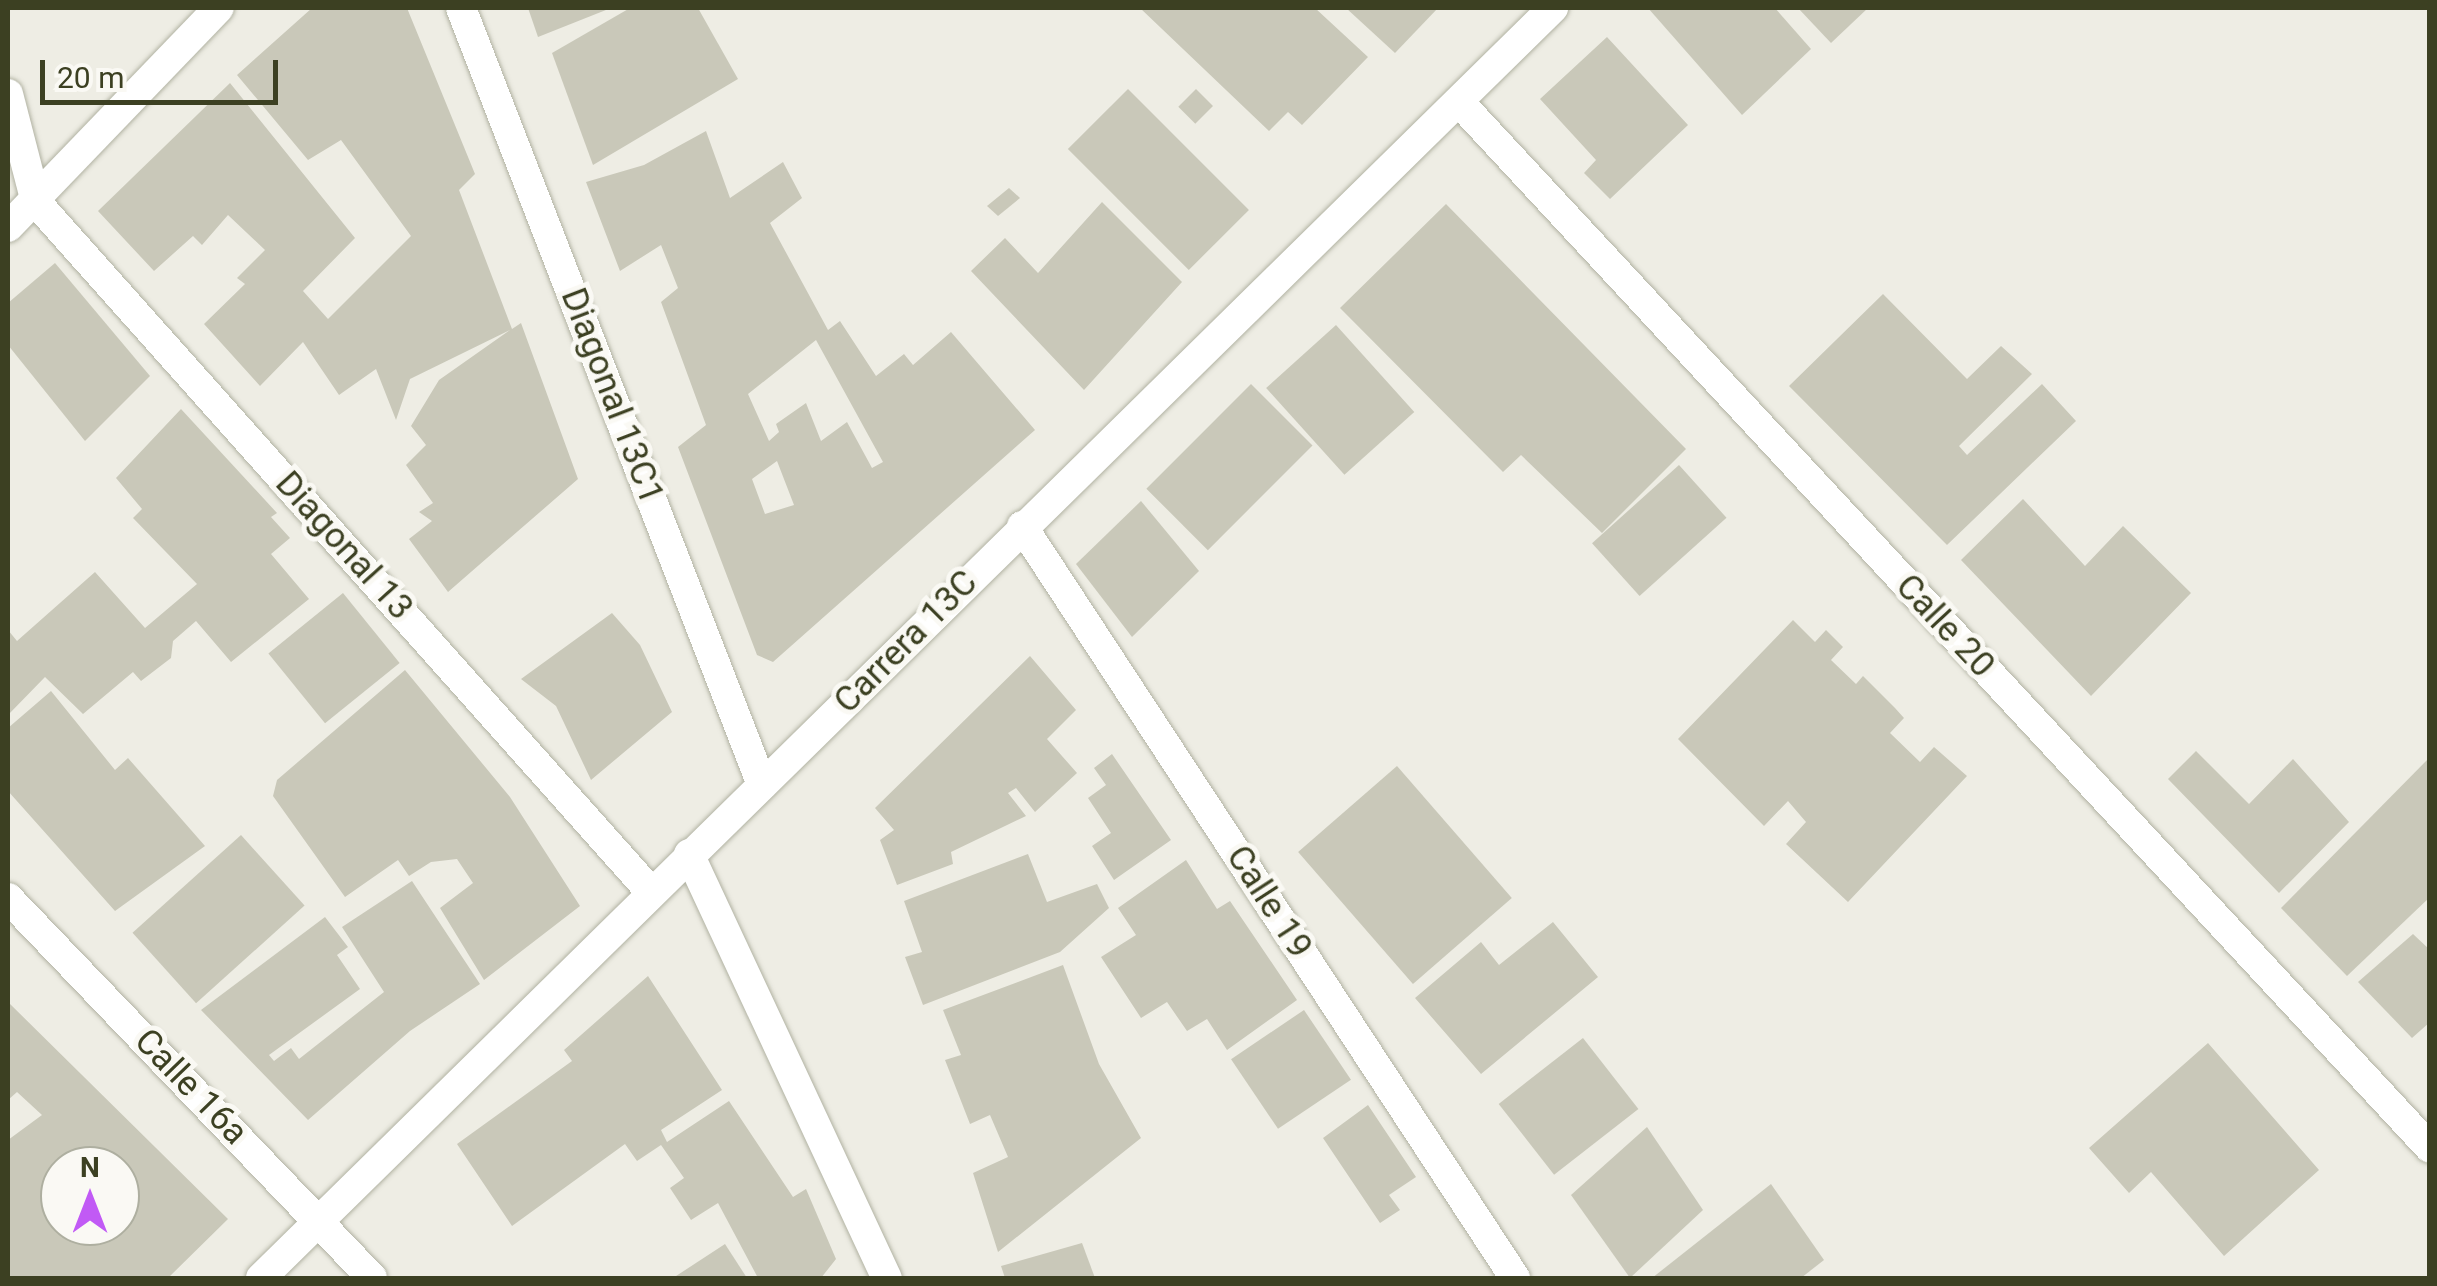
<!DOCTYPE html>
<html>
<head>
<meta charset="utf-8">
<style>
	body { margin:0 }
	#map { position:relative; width:2437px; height:1286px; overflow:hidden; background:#eeede4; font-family:Roboto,sans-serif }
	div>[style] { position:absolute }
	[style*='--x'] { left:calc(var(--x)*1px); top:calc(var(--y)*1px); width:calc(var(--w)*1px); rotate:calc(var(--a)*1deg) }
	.building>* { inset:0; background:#c9c8b9; transform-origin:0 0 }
	.roads { filter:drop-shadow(0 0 2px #b1b2a2) drop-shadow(0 0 2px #b1b2a2) }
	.street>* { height:30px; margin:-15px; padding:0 15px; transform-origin:15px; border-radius:15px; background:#fff }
	.secondary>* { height:30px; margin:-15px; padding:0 15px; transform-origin:15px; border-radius:15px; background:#fff }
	span { translate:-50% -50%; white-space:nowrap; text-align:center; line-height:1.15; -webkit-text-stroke:10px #faf9f4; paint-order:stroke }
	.street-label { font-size:35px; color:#3c4022 }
	.frame { position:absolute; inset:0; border:10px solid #3c4022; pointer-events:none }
	.north { position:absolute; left:40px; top:1146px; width:100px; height:100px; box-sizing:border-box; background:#faf9f4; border:2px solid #aeafa0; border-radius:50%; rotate:0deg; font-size:28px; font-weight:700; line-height:40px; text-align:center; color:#3c4022 }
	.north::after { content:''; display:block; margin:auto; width:35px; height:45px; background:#c15af5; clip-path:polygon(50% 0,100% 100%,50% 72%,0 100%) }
	.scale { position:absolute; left:40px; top:60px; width:238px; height:45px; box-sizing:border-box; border:5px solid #3c4022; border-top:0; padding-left:12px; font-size:30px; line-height:35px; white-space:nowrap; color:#3c4022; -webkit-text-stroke:8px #faf9f4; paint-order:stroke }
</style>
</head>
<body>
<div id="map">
	<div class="building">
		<div style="clip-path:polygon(312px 8px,407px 8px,475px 174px,459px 190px,512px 329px,521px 323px,578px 479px,448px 592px,409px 539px,432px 521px,419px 512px,433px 503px,406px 465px,426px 445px,411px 426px,439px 380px,510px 330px,410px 379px,396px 420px,376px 369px,339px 395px,303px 342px,260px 386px,204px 324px,245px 284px,237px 278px,265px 250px,228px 215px,202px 245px,193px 236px,154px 271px,98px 211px,230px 83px,355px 238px,303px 291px,328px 319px,411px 236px,341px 140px,308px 160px,237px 75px)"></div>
		<div style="clip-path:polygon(528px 8px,611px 8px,538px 37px)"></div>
		<div style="clip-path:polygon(630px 8px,698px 8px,738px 79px,593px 165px,552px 53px)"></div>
		<div style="clip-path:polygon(1140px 8px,1315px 8px,1368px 57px,1302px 125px,1288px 112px,1269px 131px)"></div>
		<div style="clip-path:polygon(1346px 8px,1438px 8px,1395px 53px)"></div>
		<div style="clip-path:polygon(1648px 8px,1775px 8px,1811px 49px,1742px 115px)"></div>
		<div style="clip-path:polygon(1798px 8px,1868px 8px,1831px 43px)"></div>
		<div style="clip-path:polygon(1607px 37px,1688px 125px,1610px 199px,1584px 173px,1596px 160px,1540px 99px)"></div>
		<div style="left:1128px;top:89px;width:171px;height:85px;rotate:45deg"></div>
		<div style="left:1196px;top:89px;width:24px;height:25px;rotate:45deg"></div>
		<div style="clip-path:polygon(evenodd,706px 131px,730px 198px,783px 162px,802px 198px,770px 223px,828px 330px,840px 321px,876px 376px,904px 354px,913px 365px,951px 332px,1035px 430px,773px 662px,757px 655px,678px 447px,706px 425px,661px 302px,678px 288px,661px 245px,620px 271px,586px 182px,644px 165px,706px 131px,816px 340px,883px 462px,872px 468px,847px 422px,821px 441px,806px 403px,776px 424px,779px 432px,769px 441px,748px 394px,816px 340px,706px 131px,777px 461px,794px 505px,765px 514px,752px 479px,777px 461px)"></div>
		<div style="clip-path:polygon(1009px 188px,1020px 198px,998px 216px,987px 206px)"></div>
		<div style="clip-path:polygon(1102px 202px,1182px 282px,1084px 390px,971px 271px,1005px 238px,1038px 273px)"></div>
		<div style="clip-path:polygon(1446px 204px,1686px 449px,1602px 533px,1521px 455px,1503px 472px,1340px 308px)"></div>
		<div style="clip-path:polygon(55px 263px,150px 376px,85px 441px,8px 345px,8px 303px)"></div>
		<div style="clip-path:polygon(1883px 294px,1967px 379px,2001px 346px,2032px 374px,1959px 446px,1967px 455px,2042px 384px,2076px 421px,1947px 545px,1789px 386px)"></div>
		<div style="left:1336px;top:325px;width:117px;height:94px;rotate:48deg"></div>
		<div style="left:1251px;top:384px;width:87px;height:148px;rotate:45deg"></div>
		<div style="clip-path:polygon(181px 409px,277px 513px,271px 517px,290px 538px,271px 554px,309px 599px,231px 662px,196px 621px,173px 641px,171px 658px,141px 681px,133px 672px,83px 714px,45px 677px,8px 715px,8px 630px,17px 641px,95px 572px,145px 628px,197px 584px,133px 518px,142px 509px,116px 478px)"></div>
		<div style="left:1679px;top:465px;width:71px;height:117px;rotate:48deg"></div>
		<div style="clip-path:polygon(2023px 499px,2085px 566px,2123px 526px,2191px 593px,2091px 696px,1961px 560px)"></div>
		<div style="clip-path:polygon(1141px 501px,1199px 571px,1132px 637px,1076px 564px)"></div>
		<div style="left:343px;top:593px;width:90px;height:96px;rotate:51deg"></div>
		<div style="clip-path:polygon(612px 613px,640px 645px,672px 712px,591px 780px,556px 706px,521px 679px)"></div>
		<div style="clip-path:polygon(1793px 620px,1815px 642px,1826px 630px,1843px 647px,1831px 660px,1856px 684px,1863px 676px,1895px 708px,1904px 718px,1890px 733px,1920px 762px,1934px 747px,1967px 776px,1848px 902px,1786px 844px,1806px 822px,1788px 801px,1764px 826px,1678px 739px)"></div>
		<div style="clip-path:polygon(1030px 656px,1076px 710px,1047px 739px,1077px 773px,1035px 812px,1016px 788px,1008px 793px,1026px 816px,951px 852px,953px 864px,897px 885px,880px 840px,894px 830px,875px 808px)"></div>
		<div style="clip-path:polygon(405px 670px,510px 797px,580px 906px,484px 980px,440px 908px,473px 883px,457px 859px,431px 862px,409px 876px,398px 860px,345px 897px,273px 796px,277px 780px)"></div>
		<div style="clip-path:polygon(51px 691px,115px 770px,128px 758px,205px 846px,115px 911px,8px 791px,8px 728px)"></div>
		<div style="clip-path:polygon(2196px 751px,2249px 804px,2293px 759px,2349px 822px,2279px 893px,2168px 779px)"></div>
		<div style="clip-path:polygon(1112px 754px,1171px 840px,1114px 880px,1092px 846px,1111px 833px,1088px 798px,1106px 785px,1094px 768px)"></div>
		<div style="clip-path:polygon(2430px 757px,2430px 897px,2347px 976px,2281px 908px)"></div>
		<div style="left:1397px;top:766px;width:175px;height:131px;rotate:49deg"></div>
		<div style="left:241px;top:835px;width:95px;height:146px;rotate:48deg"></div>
		<div style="clip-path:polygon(1028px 854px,1047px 902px,1097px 884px,1109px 908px,1060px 952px,923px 1005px,905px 957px,922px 952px,904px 901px)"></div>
		<div style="clip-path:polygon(1186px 860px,1217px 909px,1230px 901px,1297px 1000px,1227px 1050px,1207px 1019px,1187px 1031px,1167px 1002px,1141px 1018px,1101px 957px,1136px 935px,1118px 908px)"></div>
		<div style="clip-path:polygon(412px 881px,480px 984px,410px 1031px,308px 1120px,201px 1010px,325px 917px,348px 947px,337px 955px,360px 989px,269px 1055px,274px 1061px,291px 1048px,299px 1059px,384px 992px,342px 927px)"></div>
		<div style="clip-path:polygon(1553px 922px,1598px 977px,1481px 1074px,1415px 998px,1481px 942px,1499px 965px)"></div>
		<div style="clip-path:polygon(2413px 934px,2430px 950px,2430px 1022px,2412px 1038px,2358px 982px)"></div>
		<div style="clip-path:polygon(1063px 965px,1099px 1064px,1141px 1138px,998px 1252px,973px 1173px,1008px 1157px,990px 1115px,970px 1124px,945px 1060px,961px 1055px,943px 1010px)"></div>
		<div style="clip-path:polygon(648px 976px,722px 1090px,661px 1130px,667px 1142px,729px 1101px,793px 1197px,806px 1189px,836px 1259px,821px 1278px,758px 1278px,718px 1203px,691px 1220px,670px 1188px,684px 1178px,661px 1145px,637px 1161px,625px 1144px,512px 1226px,457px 1144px,572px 1061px,564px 1050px)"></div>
		<div style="clip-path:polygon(evenodd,8px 1002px,228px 1219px,168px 1278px,8px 1278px,8px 1140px,42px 1115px,17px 1092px,8px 1100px,8px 1002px,60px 1166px,120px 1166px,120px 1226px,60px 1226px,60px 1166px)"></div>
		<div style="left:1304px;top:1010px;width:84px;height:88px;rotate:56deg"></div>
		<div style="left:1583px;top:1038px;width:90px;height:107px;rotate:52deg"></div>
		<div style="clip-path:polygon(2208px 1043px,2319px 1170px,2224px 1256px,2151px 1172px,2129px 1193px,2089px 1148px)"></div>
		<div style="clip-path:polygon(1368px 1105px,1416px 1177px,1389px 1195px,1400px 1210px,1380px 1223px,1323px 1138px)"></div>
		<div style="clip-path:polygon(1647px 1127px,1703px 1210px,1630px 1278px,1571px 1195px)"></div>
		<div style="clip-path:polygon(1771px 1184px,1824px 1260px,1801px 1278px,1652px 1278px)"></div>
		<div style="clip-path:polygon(1082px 1243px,1095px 1278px,1005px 1278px,1001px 1266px)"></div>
		<div style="clip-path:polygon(725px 1244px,747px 1278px,673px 1278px)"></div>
	</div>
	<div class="roads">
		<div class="street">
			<div style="--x:461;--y:8;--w:833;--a:68.82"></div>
			<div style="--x:8;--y:94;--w:112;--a:75.5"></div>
			<div style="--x:36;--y:202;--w:924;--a:48.29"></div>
			<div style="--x:1461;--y:104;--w:1424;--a:47.13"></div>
			<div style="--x:8;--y:227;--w:304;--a:-46.1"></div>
			<div style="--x:1022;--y:526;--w:899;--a:56.75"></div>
			<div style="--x:689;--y:854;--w:468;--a:65"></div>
			<div style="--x:261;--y:1278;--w:1812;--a:-44.51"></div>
		</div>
		<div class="secondary">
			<div style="--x:8;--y:898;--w:526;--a:46.23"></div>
		</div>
	</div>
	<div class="street-label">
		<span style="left:612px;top:396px;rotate:69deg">Diagonal 13C1</span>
		<span style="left:344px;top:546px;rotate:48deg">Diagonal 13</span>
		<span style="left:1945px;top:626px;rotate:47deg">Calle 20</span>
		<span style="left:906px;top:642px;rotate:-45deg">Carrera 13C</span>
		<span style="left:1269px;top:902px;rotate:57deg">Calle 19</span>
		<span style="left:191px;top:1087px;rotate:46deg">Calle 16a</span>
	</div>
	<div class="frame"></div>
	<div class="north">N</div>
	<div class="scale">20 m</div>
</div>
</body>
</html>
